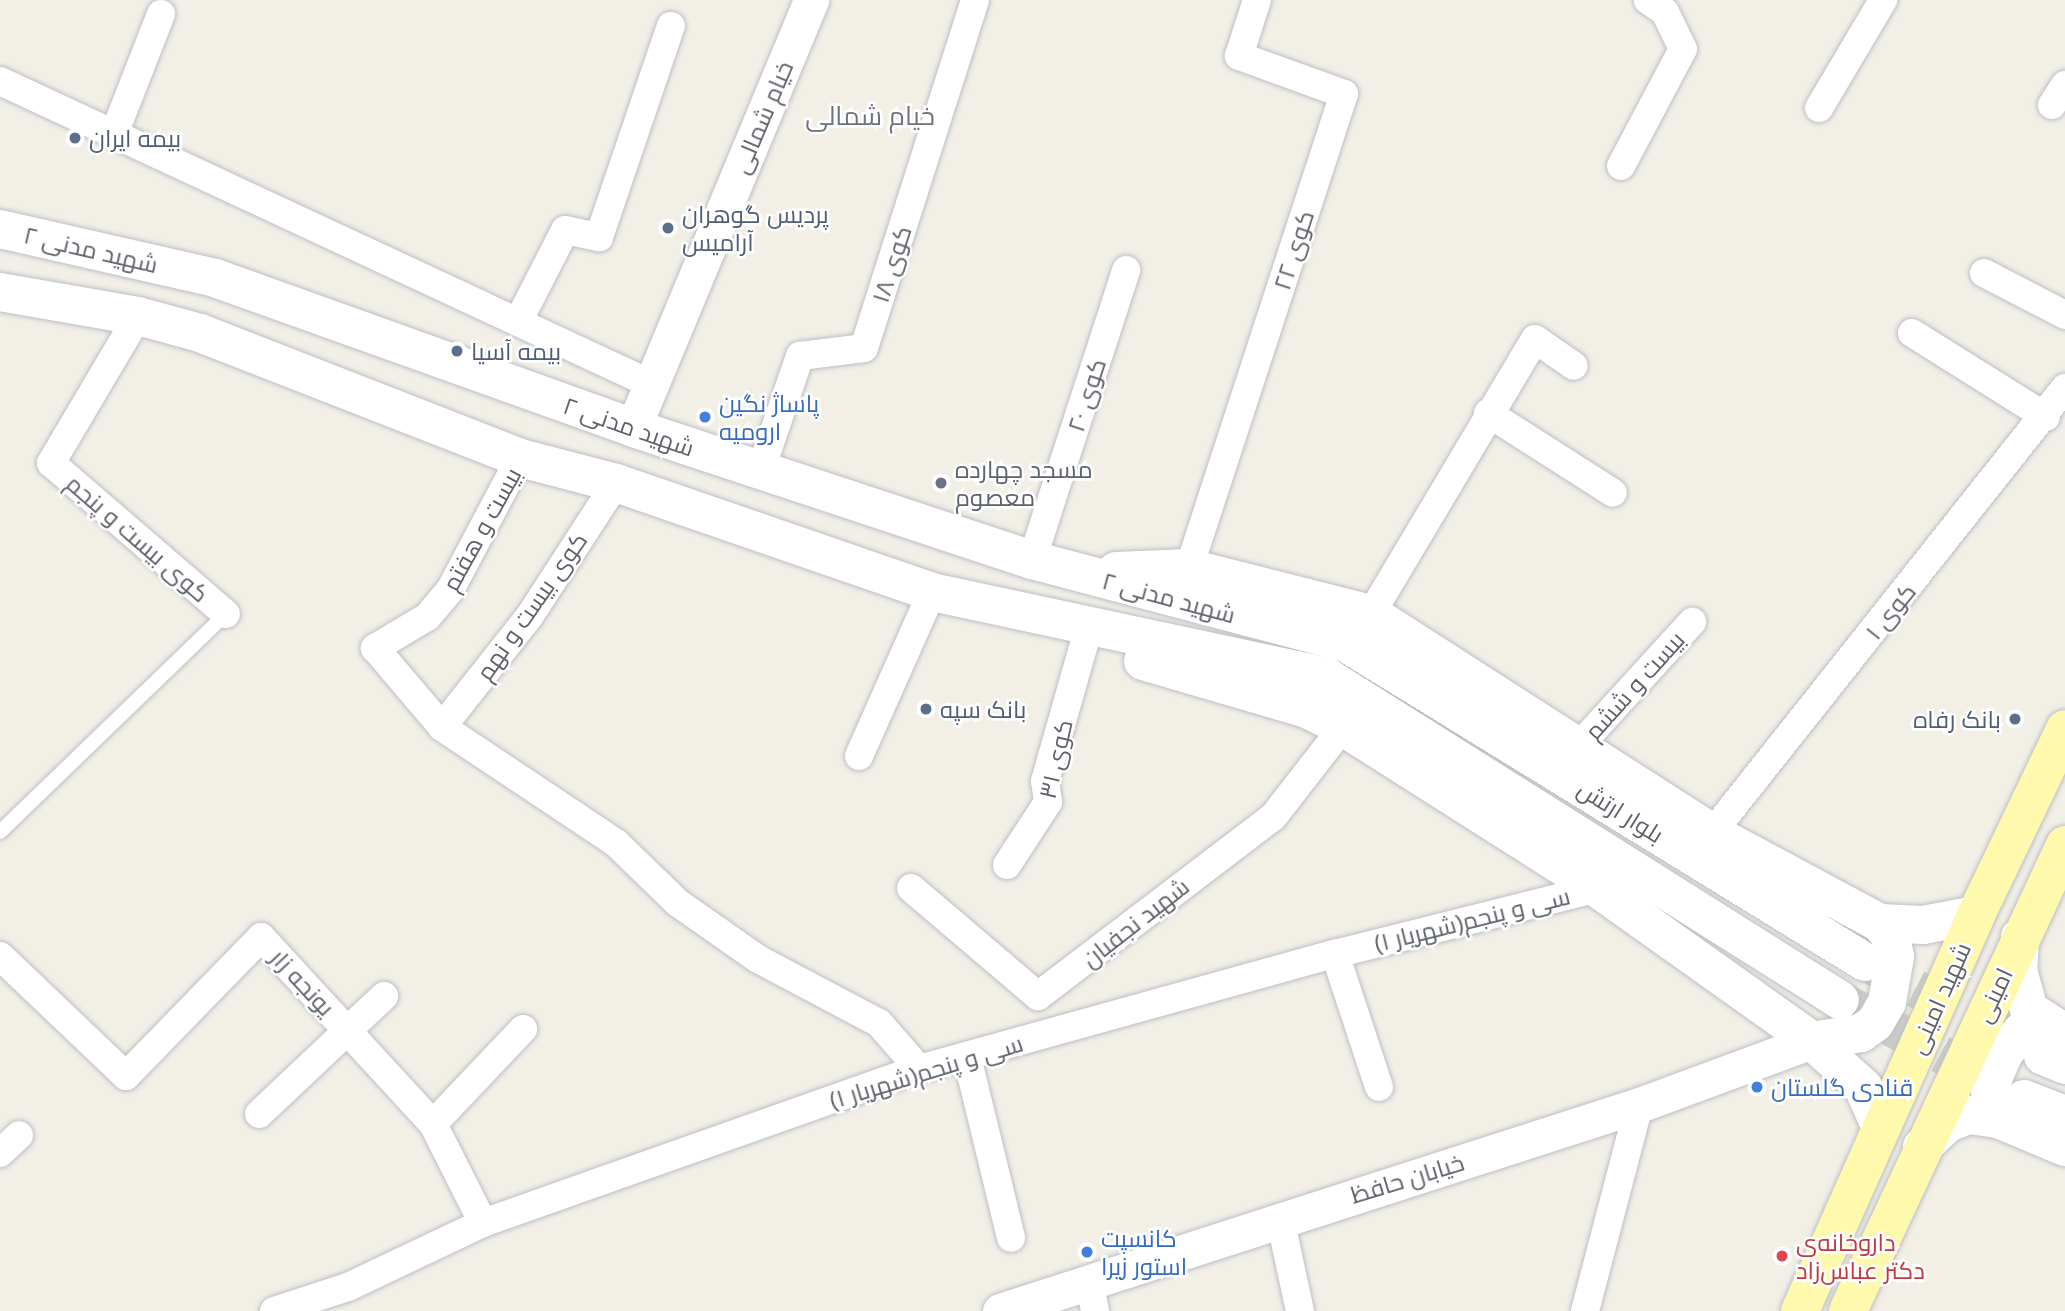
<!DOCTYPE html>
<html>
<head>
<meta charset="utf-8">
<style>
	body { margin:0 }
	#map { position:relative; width:2065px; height:1311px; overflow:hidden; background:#f1efe6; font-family:"Open Sans",Cairo,sans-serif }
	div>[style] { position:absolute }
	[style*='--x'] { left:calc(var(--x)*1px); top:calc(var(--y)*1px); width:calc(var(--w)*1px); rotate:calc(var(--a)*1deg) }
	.secondary-tunnel>* { height:38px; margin-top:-19px; transform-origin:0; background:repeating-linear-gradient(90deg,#ccccc6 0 38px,transparent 0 57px) }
	.roads { filter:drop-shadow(0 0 2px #bdbfc6) drop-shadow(0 0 2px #bdbfc6) }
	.service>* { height:14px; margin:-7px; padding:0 7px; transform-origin:7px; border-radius:7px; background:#fff }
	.minor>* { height:28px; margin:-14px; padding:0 14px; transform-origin:14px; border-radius:14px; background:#fff }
	.tertiary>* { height:35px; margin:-17.5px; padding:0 17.5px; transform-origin:17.5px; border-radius:17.5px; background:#fff }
	.secondary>* { height:38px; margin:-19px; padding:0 19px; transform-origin:19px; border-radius:19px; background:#fff }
	.primary>* { height:38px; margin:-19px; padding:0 19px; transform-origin:19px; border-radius:19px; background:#fff9ad }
	.dots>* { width:19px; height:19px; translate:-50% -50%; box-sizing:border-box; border:4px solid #fff; border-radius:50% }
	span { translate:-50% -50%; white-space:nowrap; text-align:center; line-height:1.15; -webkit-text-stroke:5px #fff; paint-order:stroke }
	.street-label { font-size:24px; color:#5d6168 }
	.service-label { font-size:24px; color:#4e5e75 }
	.left { translate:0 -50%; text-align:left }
	.right { translate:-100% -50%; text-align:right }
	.shop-label { font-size:24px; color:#366cbe }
	.worship-label { font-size:24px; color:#5b616d }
	.health-label { font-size:24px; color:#be3a42 }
	.neighbourhood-label { font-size:26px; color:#6e737a }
</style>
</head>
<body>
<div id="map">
	<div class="secondary-tunnel">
		<div style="--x:1865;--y:962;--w:165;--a:27.8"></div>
		<div style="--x:1840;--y:1000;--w:173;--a:28.3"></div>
	</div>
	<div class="roads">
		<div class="service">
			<div style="--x:0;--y:832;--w:314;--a:-44"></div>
		</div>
		<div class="minor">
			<div style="--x:0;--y:81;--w:718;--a:24.96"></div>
			<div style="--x:2052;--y:105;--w:24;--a:-57"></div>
			<div style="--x:1819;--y:108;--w:126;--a:-59.3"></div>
			<div style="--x:114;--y:134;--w:129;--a:-68.6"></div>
			<div style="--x:1621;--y:166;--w:132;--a:-62.1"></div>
			<div style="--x:1683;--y:49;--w:41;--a:-115.9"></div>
			<div style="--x:1665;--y:12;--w:21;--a:-145"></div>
			<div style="--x:1984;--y:273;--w:91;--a:27.4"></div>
			<div style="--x:138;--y:316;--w:171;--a:120.6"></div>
			<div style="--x:51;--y:463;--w:231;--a:40.8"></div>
			<div style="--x:518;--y:322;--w:103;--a:-62.9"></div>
			<div style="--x:565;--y:230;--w:35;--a:12"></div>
			<div style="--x:599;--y:237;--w:223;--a:-71.2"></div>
			<div style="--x:1912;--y:333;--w:158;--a:32.1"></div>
			<div style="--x:1488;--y:413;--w:148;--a:32.6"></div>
			<div style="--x:520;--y:458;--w:149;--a:117.9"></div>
			<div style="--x:450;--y:590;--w:35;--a:130"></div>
			<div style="--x:427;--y:617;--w:61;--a:149.2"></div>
			<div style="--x:375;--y:648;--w:104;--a:49.7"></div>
			<div style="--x:442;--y:727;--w:209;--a:33.7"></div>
			<div style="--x:616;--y:843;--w:86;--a:44.1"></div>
			<div style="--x:678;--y:903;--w:98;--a:35"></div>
			<div style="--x:758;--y:959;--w:137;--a:27.9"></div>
			<div style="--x:879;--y:1023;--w:61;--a:49"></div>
			<div style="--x:760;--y:472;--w:123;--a:-71"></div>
			<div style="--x:800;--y:356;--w:64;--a:-7.1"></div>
			<div style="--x:864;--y:348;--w:365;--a:-72.3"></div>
			<div style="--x:1032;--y:560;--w:305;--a:-72"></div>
			<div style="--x:1189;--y:568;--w:499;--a:-71.9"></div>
			<div style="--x:1344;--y:94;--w:112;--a:-160.1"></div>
			<div style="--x:1239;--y:56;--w:59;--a:-72.2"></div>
			<div style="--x:1371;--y:614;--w:320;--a:-59.2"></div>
			<div style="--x:1535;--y:339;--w:47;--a:34.7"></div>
			<div style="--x:442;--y:727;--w:140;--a:-51.7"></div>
			<div style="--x:529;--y:617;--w:160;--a:-57"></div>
			<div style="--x:1577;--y:748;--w:171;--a:-47.6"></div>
			<div style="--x:859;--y:756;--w:180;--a:-66"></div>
			<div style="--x:1712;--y:833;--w:568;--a:-51.58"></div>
			<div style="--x:1007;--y:865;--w:75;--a:-56.9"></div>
			<div style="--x:1048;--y:802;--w:21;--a:-98"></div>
			<div style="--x:1045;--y:781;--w:142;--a:-74.1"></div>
			<div style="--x:911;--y:888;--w:167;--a:40.4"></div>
			<div style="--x:1038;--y:996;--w:295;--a:-37.3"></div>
			<div style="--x:1273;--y:817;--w:114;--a:-52.1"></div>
			<div style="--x:1335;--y:954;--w:140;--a:71.7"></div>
			<div style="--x:0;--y:956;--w:174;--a:43.6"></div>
			<div style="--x:126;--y:1076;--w:194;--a:-45.8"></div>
			<div style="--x:261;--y:937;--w:254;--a:47.4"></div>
			<div style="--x:433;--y:1124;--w:111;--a:63.2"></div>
			<div style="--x:967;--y:1057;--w:186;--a:76.3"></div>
			<div style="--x:259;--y:1114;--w:172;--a:-43.3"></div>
			<div style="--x:433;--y:1124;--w:131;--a:-46.5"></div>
			<div style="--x:0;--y:1153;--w:26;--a:-43"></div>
			<div style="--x:1280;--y:1218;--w:95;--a:77.9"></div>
			<div style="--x:1089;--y:1280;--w:32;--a:79"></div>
			<div style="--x:274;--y:1311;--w:78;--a:-18"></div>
			<div style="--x:348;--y:1287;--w:149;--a:-25.4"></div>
			<div style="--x:483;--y:1223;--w:462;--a:-19.5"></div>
			<div style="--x:919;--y:1069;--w:432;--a:-15.5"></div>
			<div style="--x:1335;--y:954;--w:270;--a:-14.1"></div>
			<div style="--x:1585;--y:1311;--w:213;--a:-75.3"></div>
		</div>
		<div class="tertiary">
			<div style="--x:633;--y:428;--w:464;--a:-67.4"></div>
			<div style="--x:1000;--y:1311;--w:671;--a:-17.87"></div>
			<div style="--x:1639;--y:1105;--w:184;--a:-20.3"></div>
		</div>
		<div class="secondary">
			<div style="--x:0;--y:229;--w:221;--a:12.8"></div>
			<div style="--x:215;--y:278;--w:444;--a:19.7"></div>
			<div style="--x:633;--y:428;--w:420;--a:18.3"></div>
			<div style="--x:1032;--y:560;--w:325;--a:14.8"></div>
			<div style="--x:1346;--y:643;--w:609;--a:31.58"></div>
			<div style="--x:0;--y:292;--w:140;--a:9.9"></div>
			<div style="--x:138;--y:316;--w:64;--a:15.3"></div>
			<div style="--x:200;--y:333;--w:344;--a:21.3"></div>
			<div style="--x:520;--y:458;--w:99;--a:14.6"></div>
			<div style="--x:616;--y:483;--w:334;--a:19"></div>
			<div style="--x:932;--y:592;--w:404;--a:12.1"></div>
			<div style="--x:1327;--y:677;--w:606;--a:32.2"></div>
			<div style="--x:1116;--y:571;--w:73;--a:-2.4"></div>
			<div style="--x:1189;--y:568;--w:188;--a:14.2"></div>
			<div style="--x:1371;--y:614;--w:405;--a:32.7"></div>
			<div style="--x:1712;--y:833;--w:191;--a:28.2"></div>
			<div style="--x:1880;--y:923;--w:43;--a:2.7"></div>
			<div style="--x:1923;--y:925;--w:54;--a:-10.7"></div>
			<div style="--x:1143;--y:661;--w:171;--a:16.3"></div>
			<div style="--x:1307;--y:709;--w:40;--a:26.6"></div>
			<div style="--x:1343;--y:727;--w:301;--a:32.4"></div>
			<div style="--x:1597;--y:888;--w:264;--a:35.4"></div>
			<div style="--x:1812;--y:1041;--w:69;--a:42"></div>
			<div style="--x:1863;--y:1087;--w:45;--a:66.3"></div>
			<div style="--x:2020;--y:937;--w:33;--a:93"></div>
			<div style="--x:2018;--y:970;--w:41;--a:74.6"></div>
			<div style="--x:2029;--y:1010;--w:43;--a:32.6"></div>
			<div style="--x:1812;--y:1041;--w:50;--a:-9.3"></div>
			<div style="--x:1861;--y:1033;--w:17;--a:-36"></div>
			<div style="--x:1875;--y:1023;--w:24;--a:-60"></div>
			<div style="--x:1887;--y:1002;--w:46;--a:-79.9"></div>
			<div style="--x:1895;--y:957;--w:20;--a:-101"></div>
			<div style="--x:1891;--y:937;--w:18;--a:-128"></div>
			<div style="--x:2043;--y:1056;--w:24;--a:22"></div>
			<div style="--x:2024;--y:1099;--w:44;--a:21.3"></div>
			<div style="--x:1998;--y:1119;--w:16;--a:-120"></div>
			<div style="--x:1990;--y:1105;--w:19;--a:-90"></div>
			<div style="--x:1990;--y:1086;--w:36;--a:-67"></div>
			<div style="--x:2004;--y:1053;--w:27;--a:-51"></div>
			<div style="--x:2021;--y:1032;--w:31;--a:-7"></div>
			<div style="--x:1922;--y:1147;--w:35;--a:-43"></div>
			<div style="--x:1948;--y:1123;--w:22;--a:-21"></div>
			<div style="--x:1969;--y:1115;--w:29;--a:8"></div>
			<div style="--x:1998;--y:1119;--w:73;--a:22.7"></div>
		</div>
		<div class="primary">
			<div style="--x:1800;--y:1311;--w:433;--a:-66"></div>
			<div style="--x:1976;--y:915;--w:206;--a:-64.4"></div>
			<div style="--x:1848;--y:1311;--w:514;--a:-65.03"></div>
		</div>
	</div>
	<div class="dots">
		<div style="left:75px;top:138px;background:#5c6f8a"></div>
		<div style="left:668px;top:228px;background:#5c6f8a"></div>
		<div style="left:457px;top:351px;background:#5c6f8a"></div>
		<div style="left:705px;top:417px;background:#3f7fe0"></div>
		<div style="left:941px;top:483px;background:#6b7280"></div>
		<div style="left:926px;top:709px;background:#5c6f8a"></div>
		<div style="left:2015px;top:719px;background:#5c6f8a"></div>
		<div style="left:1757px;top:1087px;background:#3f7fe0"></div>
		<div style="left:1087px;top:1252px;background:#3f7fe0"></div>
		<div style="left:1782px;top:1256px;background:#e0444e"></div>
	</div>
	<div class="street-label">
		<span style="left:762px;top:117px;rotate:-67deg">خیام شمالی</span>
		<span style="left:91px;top:249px;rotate:13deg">شهید مدنی ۲</span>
		<span style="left:1293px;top:250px;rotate:-72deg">کوی ۲۲</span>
		<span style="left:891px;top:264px;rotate:-72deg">کوی ۱۸</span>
		<span style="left:1086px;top:395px;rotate:-72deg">کوی ۲۰</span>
		<span style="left:629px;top:426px;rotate:19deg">شهید مدنی ۲</span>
		<span style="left:481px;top:529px;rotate:-61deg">بیست و هفتم</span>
		<span style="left:138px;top:538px;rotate:41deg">کوی بیست و پنجم</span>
		<span style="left:1169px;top:597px;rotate:15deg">شهید مدنی ۲</span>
		<span style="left:531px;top:606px;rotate:-55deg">کوی بیست و نهم</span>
		<span style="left:1890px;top:611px;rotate:-51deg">کوی ۱</span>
		<span style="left:1634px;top:685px;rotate:-48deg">بیست و ششم</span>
		<span style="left:1055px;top:759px;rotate:-77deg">کوی ۳۱</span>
		<span style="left:1621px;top:811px;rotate:32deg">بلوار ارتش</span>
		<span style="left:1472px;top:919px;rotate:-14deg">سی و پنجم(شهریار ۱)</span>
		<span style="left:1135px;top:922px;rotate:-38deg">شهید نجفیان</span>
		<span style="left:303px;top:982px;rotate:47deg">یونجه زار</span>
		<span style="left:1993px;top:995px;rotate:-65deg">امینی</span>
		<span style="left:1939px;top:998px;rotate:-66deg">شهید امینی</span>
		<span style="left:926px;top:1071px;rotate:-17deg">سی و پنجم(شهریار ۱)</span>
		<span style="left:1407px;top:1178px;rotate:-17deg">خیابان حافظ</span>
	</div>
	<div class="service-label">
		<span class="left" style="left:89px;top:138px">بیمه ایران</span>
		<span class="left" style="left:682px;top:228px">پردیس گوهران<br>آرامیس</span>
		<span class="left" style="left:471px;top:351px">بیمه آسیا</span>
		<span class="left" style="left:940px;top:709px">بانک سپه</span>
		<span class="right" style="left:2001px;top:719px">بانک رفاه</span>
	</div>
	<div class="shop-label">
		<span class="left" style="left:719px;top:417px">پاساژ نگین<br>ارومیه</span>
		<span class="left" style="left:1771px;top:1087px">قنادی گلستان</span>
		<span class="left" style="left:1101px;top:1252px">کانسپت<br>استور زیرا</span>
	</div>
	<div class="worship-label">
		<span class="left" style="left:955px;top:483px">مسجد چهارده<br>معصوم</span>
	</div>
	<div class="health-label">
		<span class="left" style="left:1796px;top:1256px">داروخانه‌ی<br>دکتر عباس‌زاد</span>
	</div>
	<div class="neighbourhood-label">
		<span style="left:870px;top:116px">خیام شمالی</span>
	</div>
</div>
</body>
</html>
